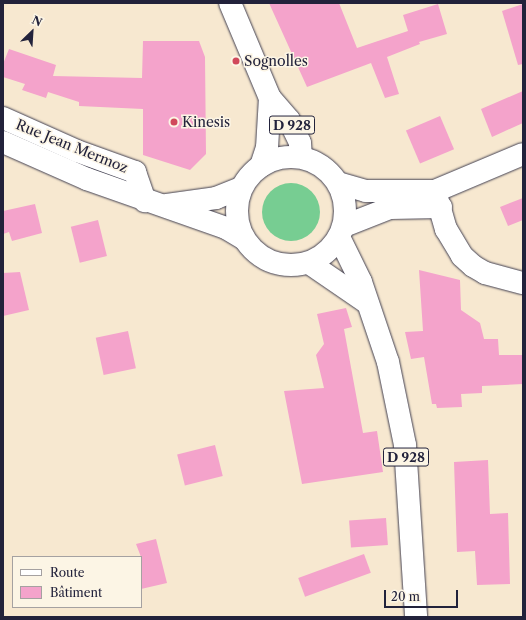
<!DOCTYPE html>
<html>
<head>
<meta charset="utf-8">
<style>
	body { margin:0 }
	#map { position:relative; width:526px; height:620px; overflow:hidden; background:#f7e8d0; font-family:"Libre Caslon Text",serif }
	div>[style] { position:absolute }
	[style*='--x'] { left:calc(var(--x)*1px); top:calc(var(--y)*1px); width:calc(var(--w)*1px); rotate:calc(var(--a)*1deg) }
	.green>* { inset:0; background:#77cd92 }
	.round { border-radius:50% }
	.building>* { inset:0; background:#f4a3cb; transform-origin:0 0 }
	.roads { filter:drop-shadow(0 0 1px #424051) drop-shadow(0 0 1px #424051) }
	.minor>* { height:22px; margin:-11px; padding:0 11px; transform-origin:11px; border-radius:11px; background:#fff }
	.tertiary>* { height:22px; margin:-11px; padding:0 11px; transform-origin:11px; border-radius:11px; background:#fff }
	.primary>* { height:22px; margin:-11px; padding:0 11px; transform-origin:11px; border-radius:11px; background:#fff }
	.primary>.ring { margin:-11px; padding:0; box-sizing:content-box; background:none; border:22px solid #fff; border-radius:50% }
	.dots>* { width:11px; height:11px; translate:-50% -50%; box-sizing:border-box; border:2px solid #fcf5e5; border-radius:50% }
	span { translate:-50% -50%; white-space:nowrap; text-align:center; line-height:1.15; -webkit-text-stroke:3px #fcf5e5; paint-order:stroke }
	.shield-label span { padding:1px 3px; background:#fcf5e5; border:1px solid; border-radius:3px; -webkit-text-stroke-width:0 }
	.shield-label { font-size:13px; color:#22223b; font-weight:700 }
	.poi-label { font-size:14px; color:#22223b }
	.left { translate:0 -50%; text-align:left }
	.street-label { font-size:14px; color:#22223b }
	.frame { position:absolute; inset:0; border:4px solid #22223b; pointer-events:none }
	.legend { position:absolute; left:12px; top:556px; width:130px; height:52px; box-sizing:border-box; background:#fcf5e5; border:1px solid #a5a1a1; margin:0; padding:5px 7px; list-style:none; font-size:12px; color:#22223b }
	.legend li { display:flex; align-items:center; gap:8px; height:20px }
	.legend b { width:20px; border:1px solid #a5a1a1 }
	.north { position:absolute; left:12px; top:12px; width:40px; height:40px; -webkit-text-stroke:3px #fcf5e5; paint-order:stroke; rotate:25deg; font-size:11px; font-weight:700; line-height:16px; text-align:center; color:#22223b }
	.north::after { content:''; display:block; margin:auto; width:14px; height:18px; background:#22223b; clip-path:polygon(50% 0,100% 100%,50% 72%,0 100%) }
	.scale { position:absolute; left:384px; top:590px; width:74px; height:18px; box-sizing:border-box; border:2px solid #22223b; border-top:0; padding-left:5px; font-size:12px; line-height:14px; white-space:nowrap; color:#22223b; -webkit-text-stroke:3px #fcf5e5; paint-order:stroke }
</style>
</head>
<body>
<div id="map">
	<div class="green">
		<div class="round" style="left:262px;top:183px;width:58px;height:58px"></div>
	</div>
	<div class="building">
		<div style="clip-path:polygon(269px 3px,339px 3px,357px 48px,408px 31px,403px 15px,438px 4px,447px 34px,419px 42px,420px 44px,387px 57px,399px 94px,385px 98px,371px 63px,307px 87px)"></div>
		<div style="clip-path:polygon(523px 4px,523px 64px,518px 65px,502px 11px)"></div>
		<div style="clip-path:polygon(143px 41px,199px 41px,205px 57px,206px 154px,190px 170px,143px 155px,143px 109px,79px 106px,79px 102px,48px 92px,46px 98px,22px 90px,25px 84px,3px 77px,3px 64px,9px 49px,56px 65px,53px 76px,142px 78px)"></div>
		<div style="clip-path:polygon(523px 91px,523px 123px,492px 137px,481px 109px)"></div>
		<div style="left:440px;top:116px;width:36px;height:37px;rotate:67deg"></div>
		<div style="clip-path:polygon(523px 198px,523px 220px,508px 226px,500px 207px)"></div>
		<div style="clip-path:polygon(35px 204px,42px 233px,12px 241px,9px 232px,3px 234px,3px 211px)"></div>
		<div style="left:98px;top:220px;width:37px;height:28px;rotate:76deg"></div>
		<div style="clip-path:polygon(419px 270px,460px 280px,461px 310px,480px 323px,484px 339px,498px 339px,499px 355px,523px 355px,523px 384px,482px 386px,482px 393px,461px 394px,462px 407px,437px 408px,436px 404px,432px 404px,424px 357px,411px 359px,405px 332px,423px 331px)"></div>
		<div style="clip-path:polygon(20px 272px,29px 310px,3px 316px,3px 273px)"></div>
		<div style="clip-path:polygon(346px 308px,352px 327px,344px 329px,363px 433px,377px 431px,383px 472px,302px 484px,284px 391px,324px 388px,316px 355px,324px 344px,317px 314px)"></div>
		<div style="left:128px;top:331px;width:38px;height:33px;rotate:78deg"></div>
		<div style="left:215px;top:445px;width:32px;height:39px;rotate:76deg"></div>
		<div style="clip-path:polygon(488px 460px,490px 514px,508px 513px,510px 584px,477px 585px,475px 551px,457px 552px,454px 462px)"></div>
		<div style="left:386px;top:518px;width:27px;height:37px;rotate:86deg"></div>
		<div style="clip-path:polygon(156px 539px,167px 583px,141px 589px,141px 557px,136px 544px)"></div>
		<div style="left:364px;top:554px;width:20px;height:70px;rotate:70deg"></div>
	</div>
	<div class="roads">
		<div class="minor">
			<div style="--x:3;--y:118;--w:81;--a:24"></div>
			<div style="--x:77;--y:151;--w:62;--a:19.9"></div>
			<div style="--x:135;--y:172;--w:31;--a:71"></div>
			<div style="--x:3;--y:142;--w:92;--a:23.8"></div>
			<div style="--x:87;--y:179;--w:147;--a:19.4"></div>
			<div style="--x:226;--y:228;--w:21;--a:31"></div>
			<div style="--x:435;--y:191;--w:95;--a:-22.8"></div>
			<div style="--x:167;--y:205;--w:49;--a:-8.1"></div>
			<div style="--x:216;--y:198;--w:27;--a:-22"></div>
		</div>
		<div class="tertiary">
			<div style="--x:338;--y:183;--w:29;--a:16"></div>
			<div style="--x:366;--y:191;--w:69;--a:0"></div>
			<div style="--x:435;--y:191;--w:40;--a:74"></div>
			<div style="--x:446;--y:229;--w:31;--a:59"></div>
			<div style="--x:462;--y:256;--w:15;--a:42"></div>
			<div style="--x:473;--y:266;--w:14;--a:30"></div>
			<div style="--x:485;--y:273;--w:39;--a:15"></div>
			<div style="--x:344;--y:226;--w:49;--a:-21.4"></div>
			<div style="--x:390;--y:208;--w:51;--a:-1.1"></div>
		</div>
		<div class="primary">
			<div style="--x:230;--y:3;--w:103;--a:67.2"></div>
			<div style="--x:270;--y:98;--w:29;--a:49"></div>
			<div style="--x:289;--y:120;--w:25;--a:64"></div>
			<div style="--x:300;--y:143;--w:14;--a:86"></div>
			<div class="ring" style="left:237px;top:157px;width:86px;height:86px"></div>
			<div style="--x:261;--y:166;--w:19;--a:-72"></div>
			<div style="--x:267;--y:148;--w:50;--a:-86.6"></div>
			<div style="--x:339;--y:237;--w:50;--a:63.9"></div>
			<div style="--x:361;--y:282;--w:84;--a:71.4"></div>
			<div style="--x:388;--y:362;--w:85;--a:78.4"></div>
			<div style="--x:405;--y:445;--w:172;--a:86.3"></div>
			<div style="--x:309;--y:263;--w:69;--a:34.4"></div>
		</div>
	</div>
	<div class="dots">
		<div style="left:236px;top:61px;background:#d1495b"></div>
		<div style="left:174px;top:122px;background:#d1495b"></div>
	</div>
	<div class="shield-label">
		<span style="left:292px;top:125px">D 928</span>
		<span style="left:406px;top:457px">D 928</span>
	</div>
	<div class="poi-label">
		<span class="left" style="left:244px;top:61px">Sognolles</span>
		<span class="left" style="left:182px;top:122px">Kinesis</span>
	</div>
	<div class="street-label">
		<span style="left:72px;top:146px;rotate:22deg">Rue Jean Mermoz</span>
	</div>
	<div class="frame"></div>
	<ul class="legend">
	<li><b style="height:5px;background:#fff"></b>Route</li>
	<li><b style="height:11px;background:#f4a3cb"></b>Bâtiment</li>
	</ul>
	<div class="north">N</div>
	<div class="scale">20 m</div>
</div>
</body>
</html>
